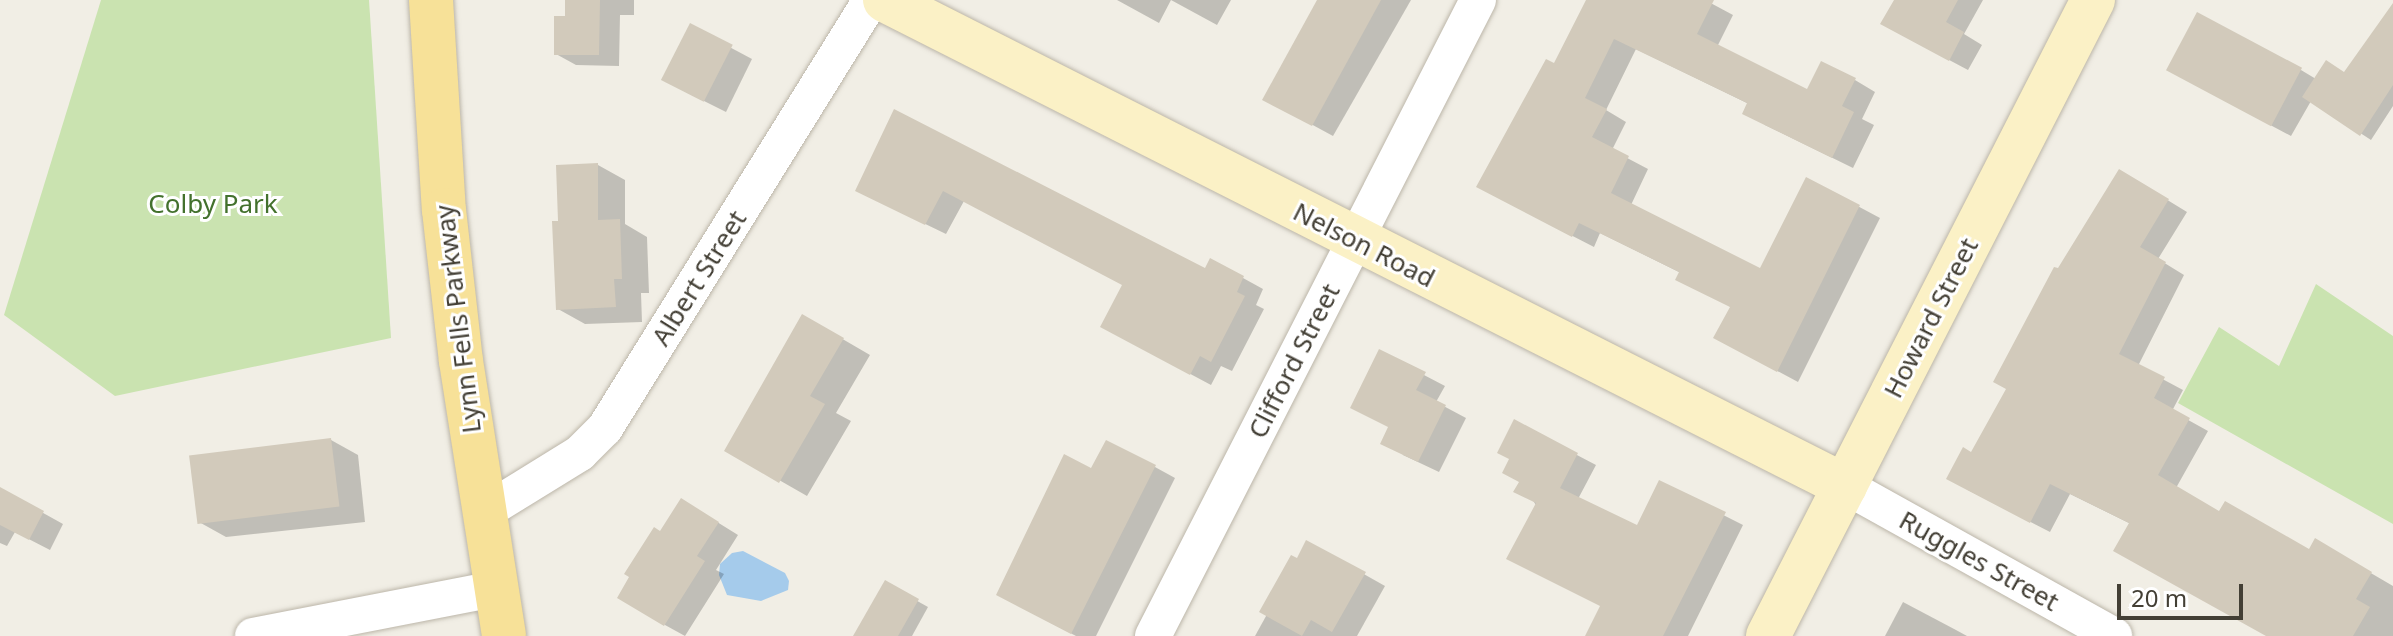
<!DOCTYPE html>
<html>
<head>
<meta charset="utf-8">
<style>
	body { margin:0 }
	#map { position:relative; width:2393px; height:636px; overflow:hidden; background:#f1eee5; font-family:"Noto Sans",sans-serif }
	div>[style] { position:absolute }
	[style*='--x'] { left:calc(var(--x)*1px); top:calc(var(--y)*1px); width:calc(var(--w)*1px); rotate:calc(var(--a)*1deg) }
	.green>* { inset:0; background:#cae3b0 }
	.water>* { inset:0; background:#a5cbeb }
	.shadow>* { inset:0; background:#0003 }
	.building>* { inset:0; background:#d2cabb; transform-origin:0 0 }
	.roads { filter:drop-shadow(0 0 2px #bcb6a9) drop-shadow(0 0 2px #bcb6a9) }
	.street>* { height:36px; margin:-18px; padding:0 18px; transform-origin:18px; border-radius:18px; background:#fff }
	.secondary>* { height:44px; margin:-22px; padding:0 22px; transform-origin:22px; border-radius:22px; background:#fbf1c6 }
	.primary>* { height:44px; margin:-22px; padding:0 22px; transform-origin:22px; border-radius:22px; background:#f7e198 }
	span { translate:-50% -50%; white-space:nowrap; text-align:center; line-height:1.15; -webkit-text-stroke:6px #fff; paint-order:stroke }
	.park-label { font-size:26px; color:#43712d }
	.street-label { font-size:26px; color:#433f35 }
	.scale { position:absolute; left:2117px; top:584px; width:126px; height:36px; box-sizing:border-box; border:4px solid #433f35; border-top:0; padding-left:10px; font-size:24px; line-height:28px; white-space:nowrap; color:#433f35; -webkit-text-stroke:6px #fff; paint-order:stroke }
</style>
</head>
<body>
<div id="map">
	<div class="green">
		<div style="clip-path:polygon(101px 0,369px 0,391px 338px,115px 396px,4px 315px)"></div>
		<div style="clip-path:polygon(2316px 284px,2393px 336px,2393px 524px,2178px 403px,2219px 327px,2279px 366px)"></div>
	</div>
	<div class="water">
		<div style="clip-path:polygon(743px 551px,785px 573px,789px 581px,788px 590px,761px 601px,727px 595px,719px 575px,720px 564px,732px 553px)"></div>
	</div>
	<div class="shadow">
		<div style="clip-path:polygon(567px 0,634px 0,634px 15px,620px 15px,619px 66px,576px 65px,556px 54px,567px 18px)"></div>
		<div style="clip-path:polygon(1117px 0,1231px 0,1217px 25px,1171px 0,1159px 23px)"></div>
		<div style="clip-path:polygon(1319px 0,1411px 0,1333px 136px,1285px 110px)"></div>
		<div style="clip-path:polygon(1589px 0,1705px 0,1733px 15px,1717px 47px,1808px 92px,1855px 80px,1875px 92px,1862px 119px,1874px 125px,1853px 168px,1765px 125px,1749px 104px,1636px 49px,1606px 110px,1626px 122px,1612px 150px,1648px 169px,1631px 205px,1761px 271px,1807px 179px,1880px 218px,1798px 382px,1736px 349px,1732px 308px,1681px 273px,1600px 233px,1594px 247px,1499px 198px,1555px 65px)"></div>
		<div style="clip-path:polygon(1896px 0,1983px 0,1964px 34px,1982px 45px,1968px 70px,1902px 35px)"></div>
		<div style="clip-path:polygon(2393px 6px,2393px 106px,2371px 140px,2311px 101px,2291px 136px,2188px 81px,2301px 70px,2316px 79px,2345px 74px)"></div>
		<div style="clip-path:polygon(690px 26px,752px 59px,726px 112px,684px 91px)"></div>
		<div style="clip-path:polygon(895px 112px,1206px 270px,1243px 278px,1263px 289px,1256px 305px,1264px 309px,1232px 371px,1221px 366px,1211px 385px,1123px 338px,1125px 285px,964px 201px,946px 234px,857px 191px)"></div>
		<div style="clip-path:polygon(598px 165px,625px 180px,625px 224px,647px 237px,649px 293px,641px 293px,642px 322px,585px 324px,558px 309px,558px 167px)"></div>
		<div style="clip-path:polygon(2120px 171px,2187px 212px,2158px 259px,2184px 275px,2138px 366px,2183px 390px,2172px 411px,2208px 431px,2176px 488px,2220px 513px,2310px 552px,2316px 541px,2393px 586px,2393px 636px,2269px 636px,2131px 524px,2070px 494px,2050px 532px,1968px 490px,1971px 454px,2009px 389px,2059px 271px)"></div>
		<div style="clip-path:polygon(803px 316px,870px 355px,836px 413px,851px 421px,807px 496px,727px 450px)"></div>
		<div style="clip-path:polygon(1380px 352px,1445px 386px,1436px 402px,1466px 418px,1439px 472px,1403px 455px,1390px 427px)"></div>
		<div style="clip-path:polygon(1514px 422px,1596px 465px,1578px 499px,1638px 527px,1660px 483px,1743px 525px,1688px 636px,1587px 636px,1602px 607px,1521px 482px,1511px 460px)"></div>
		<div style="clip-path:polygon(331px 440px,358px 455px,365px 522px,226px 537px,199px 522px)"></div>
		<div style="clip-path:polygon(1155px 467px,1175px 478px,1096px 636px,1076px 636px,1019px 606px,1092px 471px)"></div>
		<div style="clip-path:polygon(0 489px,63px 524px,50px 550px,15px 532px,7px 546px,0 543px)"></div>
		<div style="clip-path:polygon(701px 512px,738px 535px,716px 570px,724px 574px,685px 636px,665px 625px,661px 534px)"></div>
		<div style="clip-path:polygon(1307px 542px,1385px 586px,1357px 636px,1255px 636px)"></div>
		<div style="clip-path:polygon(885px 583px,928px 607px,912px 636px,862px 636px)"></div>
		<div style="clip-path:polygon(1903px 602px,1956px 630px,1967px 636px,1885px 636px)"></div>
	</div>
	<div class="building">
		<div style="clip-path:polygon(565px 0,600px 0,599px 55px,554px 55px,554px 16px,565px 16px)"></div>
		<div style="clip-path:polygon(1317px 0,1381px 0,1312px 126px,1262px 100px)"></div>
		<div style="clip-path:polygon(1586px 0,1714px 0,1697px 34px,1807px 89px,1821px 61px,1856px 78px,1842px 106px,1854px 112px,1832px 158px,1742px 114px,1747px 103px,1614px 39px,1585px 98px,1607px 109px,1592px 137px,1629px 156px,1611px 193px,1760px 268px,1806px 177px,1860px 205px,1777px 372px,1713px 338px,1730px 307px,1675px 280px,1679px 272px,1579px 223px,1572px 237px,1476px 187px,1546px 59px,1554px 63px)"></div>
		<div style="clip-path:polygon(1894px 0,1958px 0,1946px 22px,1964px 32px,1949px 61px,1880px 24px)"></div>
		<div style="clip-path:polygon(2393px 3px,2393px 85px,2360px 136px,2302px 97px,2326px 60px,2344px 72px)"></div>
		<div style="left:2197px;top:12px;width:119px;height:66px;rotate:28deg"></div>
		<div style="left:690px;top:23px;width:48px;height:64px;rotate:27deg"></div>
		<div style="clip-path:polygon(894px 109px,1205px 268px,1210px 258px,1244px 276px,1237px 292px,1245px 296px,1211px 362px,1200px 356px,1190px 375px,1100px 327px,1122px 285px,943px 191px,925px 225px,855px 191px)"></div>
		<div style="clip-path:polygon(598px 163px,598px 220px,620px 219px,622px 279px,614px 279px,616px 307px,556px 310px,552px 221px,558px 221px,556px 165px)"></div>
		<div style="clip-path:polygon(2119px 169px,2169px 199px,2140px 247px,2166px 262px,2119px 354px,2165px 377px,2154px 398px,2190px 418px,2158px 475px,2219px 511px,2225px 501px,2309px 549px,2315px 538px,2372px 572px,2356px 599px,2370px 607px,2353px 636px,2266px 636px,2113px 551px,2129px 523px,2050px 484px,2030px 523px,1946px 479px,1963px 447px,1971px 452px,2006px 389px,1993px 382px,2054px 267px,2058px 268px)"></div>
		<div style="clip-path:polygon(802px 314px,844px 338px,810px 396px,825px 404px,779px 483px,724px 451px)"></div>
		<div style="clip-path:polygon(1379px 349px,1426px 372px,1416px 390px,1446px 405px,1418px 462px,1380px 444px,1388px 427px,1350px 408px)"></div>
		<div style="clip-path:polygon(1514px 419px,1578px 453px,1560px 488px,1637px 525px,1659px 480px,1726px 512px,1663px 636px,1585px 636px,1600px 606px,1506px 559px,1536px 503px,1513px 492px,1519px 482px,1502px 473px,1509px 459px,1497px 453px)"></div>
		<div style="left:331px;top:438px;width:69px;height:143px;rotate:83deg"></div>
		<div style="clip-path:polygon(1106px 440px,1156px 465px,1071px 634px,996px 595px,1064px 454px,1091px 468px)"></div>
		<div style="clip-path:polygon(0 487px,44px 511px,29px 540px,0 525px)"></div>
		<div style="clip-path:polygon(681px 498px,719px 522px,697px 556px,705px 561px,664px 626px,617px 598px,629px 577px,624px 574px,654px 527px,660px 531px)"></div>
		<div style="clip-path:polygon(1306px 540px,1366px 572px,1332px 632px,1311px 620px,1302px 636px,1259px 612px,1291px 555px,1297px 558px)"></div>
		<div style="clip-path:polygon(885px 580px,919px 599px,898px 636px,853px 636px)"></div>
	</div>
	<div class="roads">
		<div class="street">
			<div style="--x:1845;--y:486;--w:308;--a:29.1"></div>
			<div style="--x:483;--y:513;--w:114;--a:-31.7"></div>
			<div style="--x:580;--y:453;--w:35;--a:-45"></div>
			<div style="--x:605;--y:428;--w:504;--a:-58.14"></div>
			<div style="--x:253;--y:636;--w:247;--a:-11"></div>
			<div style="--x:1153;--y:636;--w:714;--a:-62.93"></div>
		</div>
		<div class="secondary">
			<div style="--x:885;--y:0;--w:1076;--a:26.85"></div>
			<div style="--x:1768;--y:636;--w:714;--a:-62.93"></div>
		</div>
		<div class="primary">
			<div style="--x:431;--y:0;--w:210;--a:86.5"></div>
			<div style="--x:444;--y:210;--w:152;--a:83.6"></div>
			<div style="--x:461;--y:361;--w:278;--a:81.1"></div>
		</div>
	</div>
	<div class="park-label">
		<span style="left:213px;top:204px">Colby Park</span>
	</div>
	<div class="street-label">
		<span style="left:1364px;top:245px;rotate:27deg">Nelson Road</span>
		<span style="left:699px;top:278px;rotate:-58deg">Albert Street</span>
		<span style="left:1931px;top:318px;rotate:-63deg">Howard Street</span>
		<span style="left:458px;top:319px;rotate:-97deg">Lynn Fells Parkway</span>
		<span style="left:1294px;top:361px;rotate:-63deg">Clifford Street</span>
		<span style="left:1979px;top:561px;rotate:29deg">Ruggles Street</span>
	</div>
	<div class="scale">20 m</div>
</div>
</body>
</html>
